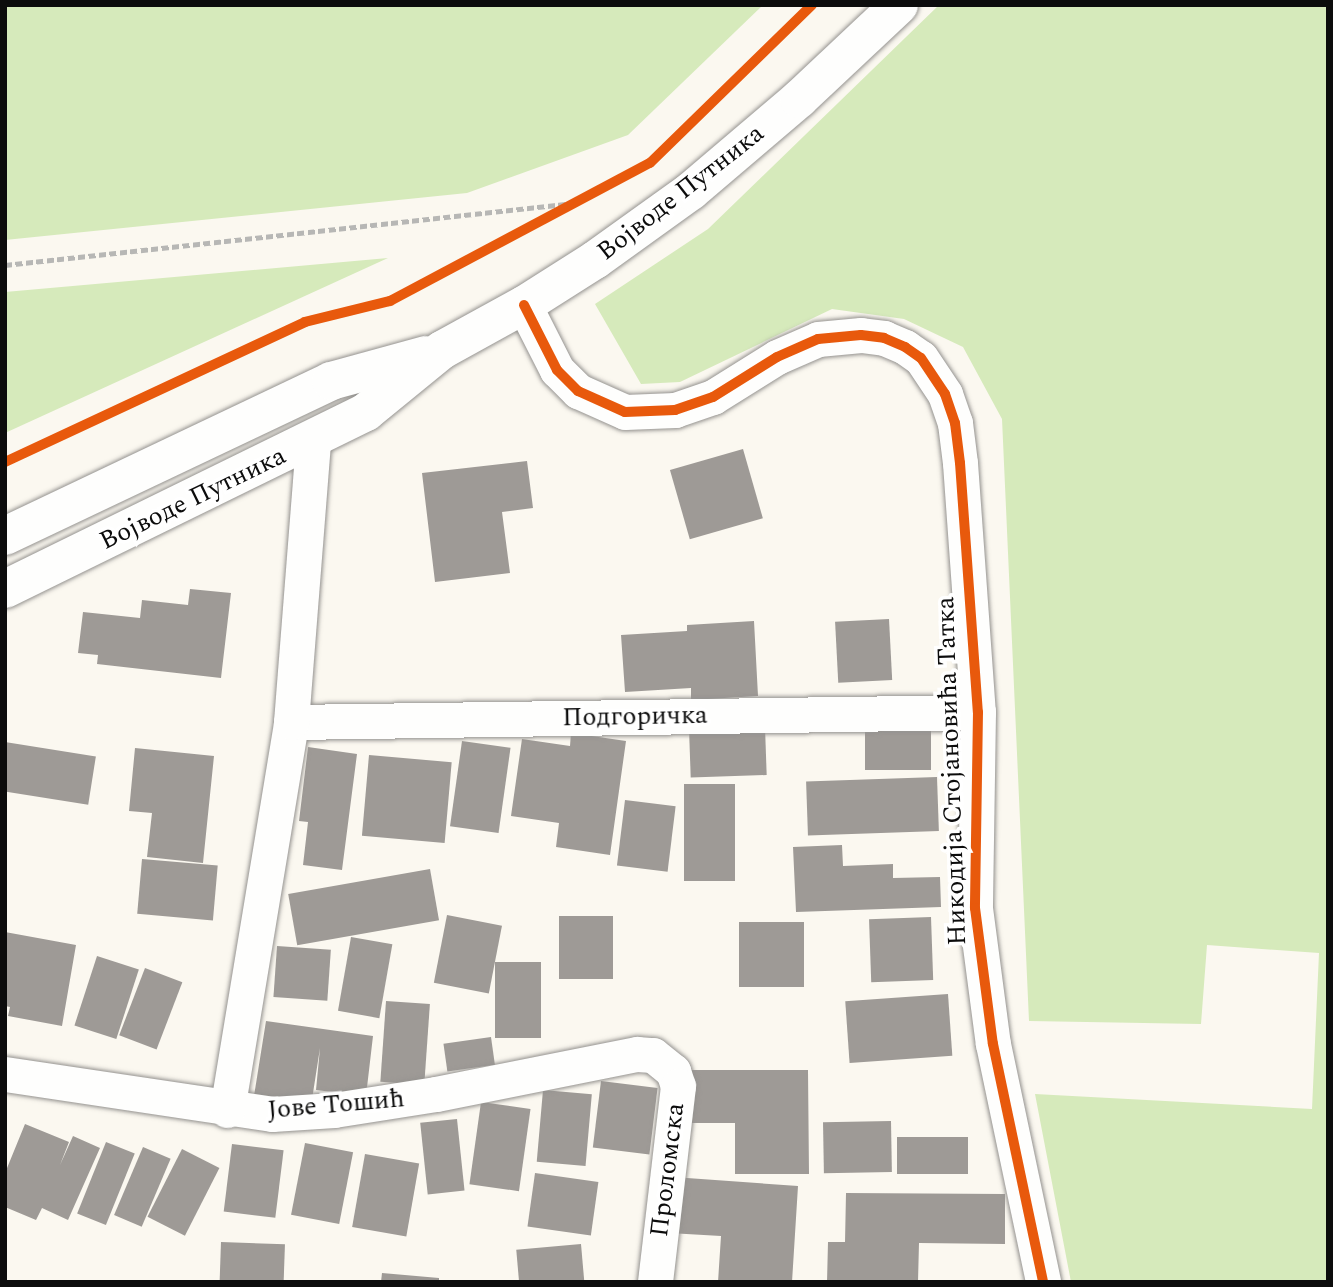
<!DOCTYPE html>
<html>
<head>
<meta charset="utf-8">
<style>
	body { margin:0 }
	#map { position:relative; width:1333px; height:1287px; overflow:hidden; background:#fbf8f0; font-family:Spectral,serif }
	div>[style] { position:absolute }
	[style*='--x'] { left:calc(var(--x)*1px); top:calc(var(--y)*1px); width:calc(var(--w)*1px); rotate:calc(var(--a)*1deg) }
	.forest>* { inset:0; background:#d6eabb }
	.building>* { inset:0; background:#9e9a96; transform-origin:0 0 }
	.path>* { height:4.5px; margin-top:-2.25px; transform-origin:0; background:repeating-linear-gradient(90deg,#b7b7b5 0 7px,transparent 0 10.5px) }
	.roads { filter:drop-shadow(0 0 2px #94928f) drop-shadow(0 0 2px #94928f) }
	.minor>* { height:35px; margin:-17.5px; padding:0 17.5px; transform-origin:17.5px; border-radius:17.5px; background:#fefefd }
	.tertiary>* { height:38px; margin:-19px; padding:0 19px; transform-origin:19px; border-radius:19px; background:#fefefd }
	.cycleway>* { height:10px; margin:-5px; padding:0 5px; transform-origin:5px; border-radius:5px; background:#e8590c }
	span { translate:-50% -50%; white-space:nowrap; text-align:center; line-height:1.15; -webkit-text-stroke:7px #fff; paint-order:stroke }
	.street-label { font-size:26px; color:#0c0c0c }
	.frame { position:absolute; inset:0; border:7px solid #0c0c0c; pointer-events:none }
</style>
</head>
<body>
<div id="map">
	<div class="forest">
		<div style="clip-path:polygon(5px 5px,763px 5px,628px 135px,467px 193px,5px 240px)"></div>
		<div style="clip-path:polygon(939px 5px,1328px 5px,1328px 1282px,1071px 1282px,1035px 1094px,1312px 1109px,1319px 953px,1207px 945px,1201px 1024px,1029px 1021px,1002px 419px,963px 347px,904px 319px,832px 309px,680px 382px,641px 384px,595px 304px,708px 229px)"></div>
		<div style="clip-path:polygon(388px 258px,5px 433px,5px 292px)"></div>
	</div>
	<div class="building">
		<div style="left:743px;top:449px;width:72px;height:76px;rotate:74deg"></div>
		<div style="clip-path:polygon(527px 461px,533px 508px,502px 512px,510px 573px,435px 582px,422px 473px)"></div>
		<div style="clip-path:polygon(190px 589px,231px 593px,221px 678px,97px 664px,98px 655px,78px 653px,83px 612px,140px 618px,142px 600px,188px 605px)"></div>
		<div style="left:889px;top:619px;width:61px;height:54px;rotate:87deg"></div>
		<div style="clip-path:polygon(754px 621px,758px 696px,691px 700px,691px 688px,625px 692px,621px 635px,687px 631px,687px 625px)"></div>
		<div style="left:865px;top:717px;width:66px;height:53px"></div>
		<div style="left:765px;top:727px;width:48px;height:76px;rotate:88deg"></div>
		<div style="clip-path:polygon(571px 733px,626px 741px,610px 855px,556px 847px,559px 823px,511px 816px,522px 739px,570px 746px)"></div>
		<div style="left:462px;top:741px;width:49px;height:86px;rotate:8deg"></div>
		<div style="left:5px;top:742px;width:92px;height:49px;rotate:9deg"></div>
		<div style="clip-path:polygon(308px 747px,357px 754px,342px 870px,303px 865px,308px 822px,299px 821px)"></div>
		<div style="clip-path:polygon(135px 748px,214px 756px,203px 863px,147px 857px,152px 813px,129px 811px)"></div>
		<div style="left:369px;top:755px;width:83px;height:81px;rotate:5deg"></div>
		<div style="left:937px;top:777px;width:54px;height:131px;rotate:88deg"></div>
		<div style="left:684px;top:784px;width:51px;height:97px"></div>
		<div style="left:625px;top:800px;width:51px;height:66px;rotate:7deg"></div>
		<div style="clip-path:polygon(842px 845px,843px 866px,893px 864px,893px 878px,940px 877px,941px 907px,796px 912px,793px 847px)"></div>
		<div style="left:142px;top:859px;width:76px;height:55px;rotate:5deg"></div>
		<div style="left:430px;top:869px;width:52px;height:144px;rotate:80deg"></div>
		<div style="left:447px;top:915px;width:56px;height:69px;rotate:11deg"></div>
		<div style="left:559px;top:916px;width:54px;height:63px"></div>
		<div style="left:931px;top:917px;width:63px;height:62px;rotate:88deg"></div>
		<div style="left:739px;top:922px;width:65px;height:65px"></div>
		<div style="clip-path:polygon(5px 932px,76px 945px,62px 1026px,8px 1016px,10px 1007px,5px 1006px)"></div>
		<div style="left:351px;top:937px;width:42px;height:75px;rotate:10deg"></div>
		<div style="left:277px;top:946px;width:54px;height:51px;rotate:4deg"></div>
		<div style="left:97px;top:956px;width:44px;height:73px;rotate:18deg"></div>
		<div style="left:495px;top:962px;width:46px;height:76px"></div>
		<div style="left:145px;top:968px;width:40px;height:72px;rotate:21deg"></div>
		<div style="left:948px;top:994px;width:62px;height:103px;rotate:86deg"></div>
		<div style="left:386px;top:1001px;width:44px;height:81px;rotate:4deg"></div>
		<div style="clip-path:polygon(266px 1021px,373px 1036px,366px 1096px,316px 1090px,320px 1048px,311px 1106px,254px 1096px)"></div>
		<div style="left:491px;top:1037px;width:28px;height:48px;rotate:82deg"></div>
		<div style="clip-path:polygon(688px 1070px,808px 1070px,809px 1174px,735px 1174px,735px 1123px,688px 1123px)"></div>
		<div style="left:601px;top:1081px;width:57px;height:67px;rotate:7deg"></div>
		<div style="left:543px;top:1090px;width:49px;height:72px;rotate:5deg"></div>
		<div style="left:481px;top:1102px;width:50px;height:83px;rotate:8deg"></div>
		<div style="left:457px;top:1119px;width:72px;height:37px;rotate:84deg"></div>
		<div style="left:891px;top:1121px;width:51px;height:68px;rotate:89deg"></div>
		<div style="clip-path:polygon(25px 1124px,69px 1142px,60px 1165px,73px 1136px,100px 1148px,68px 1220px,42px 1208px,36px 1220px,5px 1207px,5px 1173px)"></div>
		<div style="left:897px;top:1137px;width:71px;height:37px"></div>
		<div style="left:106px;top:1142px;width:31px;height:77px;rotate:22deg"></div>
		<div style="left:305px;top:1143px;width:49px;height:73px;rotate:11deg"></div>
		<div style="left:232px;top:1144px;width:52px;height:68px;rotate:7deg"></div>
		<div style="left:143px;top:1147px;width:30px;height:74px;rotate:23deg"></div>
		<div style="left:182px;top:1149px;width:42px;height:76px;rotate:27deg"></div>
		<div style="left:365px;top:1154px;width:55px;height:74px;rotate:10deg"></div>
		<div style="left:535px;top:1173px;width:64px;height:54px;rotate:8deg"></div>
		<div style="clip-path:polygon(673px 1177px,798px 1186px,792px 1282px,718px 1282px,721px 1236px,669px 1233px)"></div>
		<div style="clip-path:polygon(846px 1193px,1005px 1194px,1005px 1244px,919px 1243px,918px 1282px,827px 1282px,828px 1242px,845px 1242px)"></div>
		<div style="left:221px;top:1242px;width:64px;height:40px;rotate:2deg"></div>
		<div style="left:581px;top:1244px;width:38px;height:65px;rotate:85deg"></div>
		<div style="clip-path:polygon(382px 1273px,439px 1278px,439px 1282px,381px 1282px)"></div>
	</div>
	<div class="path">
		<div style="--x:5;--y:265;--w:573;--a:-6.21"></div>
	</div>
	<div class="roads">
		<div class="minor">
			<div style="--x:524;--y:305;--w:73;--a:63.1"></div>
			<div style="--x:557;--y:370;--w:30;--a:45"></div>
			<div style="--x:578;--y:391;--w:51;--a:24.1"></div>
			<div style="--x:625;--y:412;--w:50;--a:-2.3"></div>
			<div style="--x:675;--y:410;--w:40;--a:-18.9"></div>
			<div style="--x:713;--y:397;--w:75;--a:-32"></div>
			<div style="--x:777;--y:357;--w:45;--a:-23.7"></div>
			<div style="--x:818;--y:339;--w:43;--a:-5.3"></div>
			<div style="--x:861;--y:335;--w:23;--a:7"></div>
			<div style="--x:884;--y:338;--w:23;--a:23"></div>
			<div style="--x:905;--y:347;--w:19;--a:35"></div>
			<div style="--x:921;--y:358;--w:43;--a:56.3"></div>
			<div style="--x:945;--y:394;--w:31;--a:71"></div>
			<div style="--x:955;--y:423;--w:40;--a:82.9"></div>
			<div style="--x:960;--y:463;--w:250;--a:85.9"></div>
			<div style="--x:978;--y:712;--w:196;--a:90.9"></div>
			<div style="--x:975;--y:908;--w:137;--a:82.5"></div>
			<div style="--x:993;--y:1044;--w:243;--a:78.1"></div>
			<div style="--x:291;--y:722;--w:687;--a:-0.83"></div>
			<div style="--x:5;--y:1074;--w:270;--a:8.5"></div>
			<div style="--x:272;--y:1114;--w:62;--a:-3.7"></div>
			<div style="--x:334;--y:1110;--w:103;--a:-8.9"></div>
			<div style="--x:436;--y:1094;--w:205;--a:-11.3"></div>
			<div style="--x:637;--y:1054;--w:16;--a:4"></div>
			<div style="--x:653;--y:1055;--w:26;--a:39"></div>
			<div style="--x:673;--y:1071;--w:16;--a:72"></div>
			<div style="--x:678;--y:1086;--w:197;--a:96.7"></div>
			<div style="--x:227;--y:1110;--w:393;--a:-80.6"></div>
			<div style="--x:291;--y:722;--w:283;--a:-85.5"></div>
		</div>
		<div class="tertiary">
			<div style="--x:5;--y:536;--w:361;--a:-25.4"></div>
			<div style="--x:331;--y:381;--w:98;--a:-15.3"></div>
			<div style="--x:5;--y:589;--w:402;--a:-26.1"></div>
			<div style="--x:366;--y:412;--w:98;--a:-39.2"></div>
			<div style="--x:442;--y:350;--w:94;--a:-28.8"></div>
			<div style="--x:524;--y:305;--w:84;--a:-32.4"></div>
			<div style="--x:595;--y:260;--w:118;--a:-35.7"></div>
			<div style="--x:691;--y:191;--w:142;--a:-40.4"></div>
			<div style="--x:799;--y:99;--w:137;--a:-43.2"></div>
		</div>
	</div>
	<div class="cycleway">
		<div style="--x:524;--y:305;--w:73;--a:63.1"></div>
		<div style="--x:557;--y:370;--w:30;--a:45"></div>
		<div style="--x:578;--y:391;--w:51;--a:24.1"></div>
		<div style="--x:625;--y:412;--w:50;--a:-2.3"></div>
		<div style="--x:675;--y:410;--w:40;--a:-18.9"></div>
		<div style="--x:713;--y:397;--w:75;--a:-32"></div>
		<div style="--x:777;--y:357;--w:45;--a:-23.7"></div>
		<div style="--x:818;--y:339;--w:43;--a:-5.3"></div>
		<div style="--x:861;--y:335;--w:23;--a:7"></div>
		<div style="--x:884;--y:338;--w:23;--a:23"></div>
		<div style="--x:905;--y:347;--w:19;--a:35"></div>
		<div style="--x:921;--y:358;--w:43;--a:56.3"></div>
		<div style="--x:945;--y:394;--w:31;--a:71"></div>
		<div style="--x:955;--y:423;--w:40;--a:82.9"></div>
		<div style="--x:960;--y:463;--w:250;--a:85.9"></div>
		<div style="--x:978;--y:712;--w:196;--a:90.9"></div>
		<div style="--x:975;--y:908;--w:137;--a:82.5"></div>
		<div style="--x:993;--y:1044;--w:243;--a:78.1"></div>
		<div style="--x:5;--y:462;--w:331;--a:-25"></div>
		<div style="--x:305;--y:322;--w:88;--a:-13.9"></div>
		<div style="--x:390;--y:301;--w:294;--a:-28"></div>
		<div style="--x:650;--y:163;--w:226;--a:-44.3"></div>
	</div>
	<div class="street-label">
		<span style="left:681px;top:193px;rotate:-38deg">Војводе Путника</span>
		<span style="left:193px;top:499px;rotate:-26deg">Војводе Путника</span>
		<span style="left:635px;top:717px;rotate:-1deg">Подгоричка</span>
		<span style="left:952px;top:771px;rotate:-92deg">Никодија Стојановића Татка</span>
		<span style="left:336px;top:1105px;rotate:-5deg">Јове Тошић</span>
		<span style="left:668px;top:1170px;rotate:-83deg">Проломска</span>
	</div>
	<div class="frame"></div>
</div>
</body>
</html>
